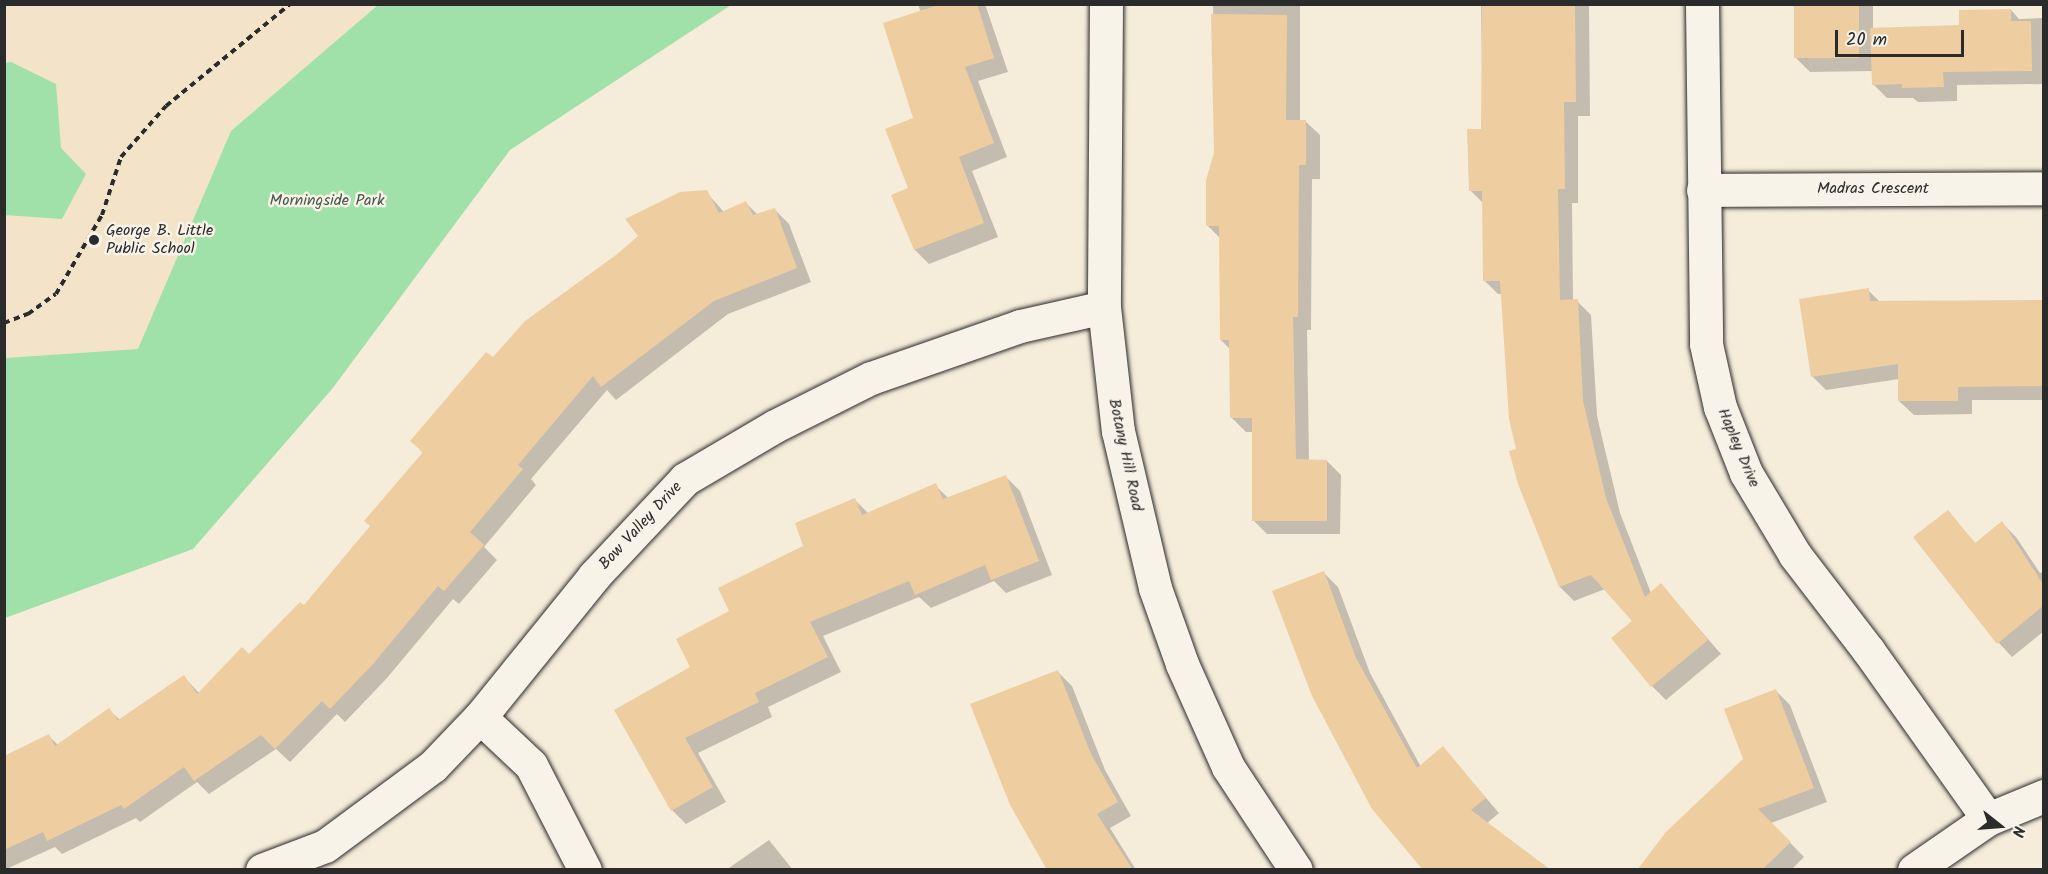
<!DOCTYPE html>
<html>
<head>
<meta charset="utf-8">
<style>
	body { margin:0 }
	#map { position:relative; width:2048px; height:874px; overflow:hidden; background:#f5ecda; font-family:Kalam,sans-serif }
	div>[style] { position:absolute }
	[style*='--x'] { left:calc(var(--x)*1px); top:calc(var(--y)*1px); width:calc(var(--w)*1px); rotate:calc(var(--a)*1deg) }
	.built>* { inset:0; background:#f3e3c9 }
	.green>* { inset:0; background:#a0e0a9 }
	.shadow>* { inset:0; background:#0003 }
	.building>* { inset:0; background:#eecea0; transform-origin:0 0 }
	.path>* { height:4px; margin-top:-2px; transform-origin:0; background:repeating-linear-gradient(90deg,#2b2b2b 0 6px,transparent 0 10.5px) }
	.roads { filter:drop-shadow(0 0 2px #2b2b2b) drop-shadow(0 0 2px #2b2b2b) }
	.street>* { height:33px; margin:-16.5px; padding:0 16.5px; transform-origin:16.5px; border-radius:16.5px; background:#f7f3e8 }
	.dots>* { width:16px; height:16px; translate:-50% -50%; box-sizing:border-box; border:3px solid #f7f3e8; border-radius:50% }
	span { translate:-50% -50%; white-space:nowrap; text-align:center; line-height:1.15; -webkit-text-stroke:5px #f7f3e8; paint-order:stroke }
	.street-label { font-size:16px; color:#2b2b2b }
	.park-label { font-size:16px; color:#48584a }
	.poi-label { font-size:16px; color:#2b2b2b }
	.left { translate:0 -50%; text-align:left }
	.frame { position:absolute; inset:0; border:6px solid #2b2b2b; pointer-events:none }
	.north { position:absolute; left:1970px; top:796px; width:60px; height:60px; -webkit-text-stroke:4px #f7f3e8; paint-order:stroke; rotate:107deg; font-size:16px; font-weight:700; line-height:24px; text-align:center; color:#2b2b2b }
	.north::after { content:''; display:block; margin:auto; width:21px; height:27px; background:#2b2b2b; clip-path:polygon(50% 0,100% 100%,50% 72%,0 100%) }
	.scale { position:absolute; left:1835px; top:30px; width:129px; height:27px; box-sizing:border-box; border:3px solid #2b2b2b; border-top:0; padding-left:8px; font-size:18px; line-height:21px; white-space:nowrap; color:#2b2b2b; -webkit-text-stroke:4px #f7f3e8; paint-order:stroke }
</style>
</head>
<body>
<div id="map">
	<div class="built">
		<div style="clip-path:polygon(5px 5px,378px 5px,231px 131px,138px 349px,5px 358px)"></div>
	</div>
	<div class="green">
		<div style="clip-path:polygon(378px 5px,731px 5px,510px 150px,332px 389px,193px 549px,5px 618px,5px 358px,138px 349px,231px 131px)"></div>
		<div style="clip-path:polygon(11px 62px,56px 84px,61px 148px,86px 174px,62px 219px,5px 215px,4px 63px)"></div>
	</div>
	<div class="shadow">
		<div style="clip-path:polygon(918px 4px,985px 4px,1008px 72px,978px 81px,1007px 157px,972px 171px,998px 237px,929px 264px,915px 250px,893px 195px,910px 189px,921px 13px)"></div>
		<div style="clip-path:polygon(1213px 4px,1300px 4px,1300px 121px,1305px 121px,1320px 135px,1320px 179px,1312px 179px,1311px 330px,1307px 330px,1309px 461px,1327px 461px,1341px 475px,1340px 534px,1267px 534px,1253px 520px,1253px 432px,1246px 432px,1232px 418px,1230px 349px,1221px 340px,1220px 238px,1207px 225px,1215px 154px)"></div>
		<div style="clip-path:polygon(1481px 4px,1589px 4px,1590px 116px,1578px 116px,1578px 203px,1572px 203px,1573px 301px,1577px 301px,1591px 315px,1597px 416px,1620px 513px,1651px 593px,1661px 585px,1721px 654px,1666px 700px,1652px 686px,1635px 621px,1605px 589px,1574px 601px,1560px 587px,1518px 450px,1503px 294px,1498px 294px,1484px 280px,1484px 204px,1470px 190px,1483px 130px)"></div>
		<div style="clip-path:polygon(1796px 4px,1873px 4px,1873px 29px,1961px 27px,2011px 10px,2019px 19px,2044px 18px,2044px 84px,1957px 85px,1957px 101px,1918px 102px,1913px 98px,1887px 98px,1873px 84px,1873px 71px,1810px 72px,1796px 58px)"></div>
		<div style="clip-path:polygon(706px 192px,724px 212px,746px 203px,758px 215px,775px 210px,789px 224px,811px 282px,728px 314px,616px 400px,607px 390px,531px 479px,536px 485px,484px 547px,497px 560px,459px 604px,453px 599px,387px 678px,345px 722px,337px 714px,290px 762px,276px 749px,209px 794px,197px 782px,140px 822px,136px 818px,62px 854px,55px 847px,4px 870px,4px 758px,49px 736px,58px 745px,109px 710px,120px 720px,184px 677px,199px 693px,249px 656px,304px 607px,371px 527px,424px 454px,412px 441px,493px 359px)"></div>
		<div style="clip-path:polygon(1868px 290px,1880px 302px,2044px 301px,2044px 400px,1972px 400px,1972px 414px,1914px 415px,1899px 401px,1899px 379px,1826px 390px,1812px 376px)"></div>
		<div style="clip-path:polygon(1006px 477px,1020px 491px,1052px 575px,1006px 593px,994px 581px,931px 608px,919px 597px,823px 636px,841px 672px,768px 707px,772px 717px,698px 753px,726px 802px,686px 824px,672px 810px,692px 668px,731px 612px,855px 500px,869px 514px,935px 485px,949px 499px)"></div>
		<div style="clip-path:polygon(1948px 512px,1976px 544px,2002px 523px,2016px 537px,2040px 573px,2044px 572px,2044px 631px,2012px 657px,1998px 642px)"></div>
		<div style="clip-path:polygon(1324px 573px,1338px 587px,1370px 673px,1421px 767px,1443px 748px,1499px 813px,1432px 870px)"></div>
		<div style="clip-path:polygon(1058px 672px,1072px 686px,1105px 770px,1131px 816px,1110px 828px,1136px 870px,1049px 870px)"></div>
		<div style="clip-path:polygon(1776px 691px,1790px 705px,1827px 802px,1771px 823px,1804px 857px,1791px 870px,1639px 870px,1745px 759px)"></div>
		<div style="clip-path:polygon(769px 840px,793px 870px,726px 870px)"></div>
	</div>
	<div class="building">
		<div style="clip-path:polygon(941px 4px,977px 4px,994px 58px,965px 67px,994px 143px,959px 157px,984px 223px,914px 250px,891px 195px,908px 188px,885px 129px,913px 118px,883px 23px)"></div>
		<div style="clip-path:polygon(1482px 4px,1575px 4px,1576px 102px,1564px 102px,1565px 189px,1558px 189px,1560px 300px,1578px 299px,1583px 401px,1606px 498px,1645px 597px,1661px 583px,1708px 640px,1651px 687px,1611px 638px,1632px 621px,1591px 575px,1559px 587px,1518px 484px,1509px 451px,1516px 449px,1509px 419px,1500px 281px,1483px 281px,1482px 191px,1469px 191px,1467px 129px,1481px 129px)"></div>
		<div style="left:1794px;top:4px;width:65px;height:54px"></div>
		<div style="clip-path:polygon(2011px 9px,2011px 21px,2031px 21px,2032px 71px,1943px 72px,1944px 87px,1902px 88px,1902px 84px,1872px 85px,1870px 28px,1959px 25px,1959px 10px)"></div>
		<div style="clip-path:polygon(1211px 14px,1287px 15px,1286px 120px,1306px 120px,1306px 165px,1299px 165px,1298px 317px,1293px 317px,1296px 459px,1327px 460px,1327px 521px,1252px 521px,1252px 418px,1230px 418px,1229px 340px,1220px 340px,1219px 226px,1206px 226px,1206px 180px,1214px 153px)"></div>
		<div style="clip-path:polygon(707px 190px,719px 213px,746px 201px,753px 215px,775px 208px,797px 268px,714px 301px,601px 387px,593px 376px,518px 465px,523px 469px,470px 532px,484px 545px,444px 591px,438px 586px,373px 664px,330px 709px,322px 701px,275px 749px,261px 735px,194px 781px,184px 767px,124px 809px,121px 805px,47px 841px,43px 832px,4px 850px,4px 756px,49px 734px,55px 746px,109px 708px,118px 720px,184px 675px,197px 694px,242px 647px,249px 654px,300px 602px,304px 605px,370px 526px,364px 521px,423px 452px,410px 441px,486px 352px,493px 357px,525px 321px,616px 255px,638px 236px,625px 219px,680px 192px)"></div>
		<div style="clip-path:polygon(1869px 288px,1870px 301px,2043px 300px,2043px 386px,1958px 387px,1958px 401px,1898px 401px,1898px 364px,1811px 377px,1799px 299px)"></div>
		<div style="clip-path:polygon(1006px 475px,1039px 561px,991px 580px,985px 565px,915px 595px,909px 581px,810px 622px,828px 657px,755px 693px,759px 702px,685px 738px,713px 787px,671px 811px,614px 710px,690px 667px,676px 639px,729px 611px,718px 588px,803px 546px,795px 523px,855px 498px,862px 515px,936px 483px,943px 499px)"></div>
		<div style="clip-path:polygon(1948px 510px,1975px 543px,2002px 521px,2043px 584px,2043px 606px,1997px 644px,1913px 537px)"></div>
		<div style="clip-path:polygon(1324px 571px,1356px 658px,1417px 768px,1443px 746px,1486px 798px,1471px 810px,1551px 870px,1423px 870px,1372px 809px,1312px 696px,1272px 591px)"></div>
		<div style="clip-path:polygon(1058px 670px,1091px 754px,1118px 802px,1097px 814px,1133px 870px,1047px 870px,1010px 805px,970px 704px)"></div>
		<div style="clip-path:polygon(1776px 689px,1814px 788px,1758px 809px,1791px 842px,1762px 870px,1637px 870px,1666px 832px,1743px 759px,1724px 709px)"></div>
	</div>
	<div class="path">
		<div style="--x:4;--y:323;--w:26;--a:-21"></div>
		<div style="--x:28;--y:314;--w:34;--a:-36"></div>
		<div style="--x:56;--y:294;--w:91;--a:-59.8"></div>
		<div style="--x:102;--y:215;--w:61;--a:-71.9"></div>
		<div style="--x:121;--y:157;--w:68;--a:-48.6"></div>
		<div style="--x:166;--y:106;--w:161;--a:-39.4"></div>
	</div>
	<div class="roads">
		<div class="street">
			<div style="--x:1106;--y:4;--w:303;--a:90.4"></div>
			<div style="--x:1104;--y:307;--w:125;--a:83.6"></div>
			<div style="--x:1118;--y:431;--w:161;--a:76.7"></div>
			<div style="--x:1155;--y:588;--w:81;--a:70.4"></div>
			<div style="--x:1182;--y:664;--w:113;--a:65.9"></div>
			<div style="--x:1228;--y:767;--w:123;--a:56.6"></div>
			<div style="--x:1702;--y:4;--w:340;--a:89.3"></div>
			<div style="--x:1706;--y:344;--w:65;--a:77.5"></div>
			<div style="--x:1720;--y:407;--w:71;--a:68.5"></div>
			<div style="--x:1746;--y:473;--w:96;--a:59.1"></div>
			<div style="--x:1795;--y:555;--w:120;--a:52.5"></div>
			<div style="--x:1868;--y:650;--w:207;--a:54.6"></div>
			<div style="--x:1703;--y:190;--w:341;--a:-0.3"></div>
			<div style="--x:480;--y:717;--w:70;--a:43.3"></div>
			<div style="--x:531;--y:765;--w:118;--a:62.8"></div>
			<div style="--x:262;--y:870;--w:67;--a:-20.9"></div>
			<div style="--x:325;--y:846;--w:134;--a:-36.5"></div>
			<div style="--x:433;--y:766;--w:68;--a:-46.2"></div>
			<div style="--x:480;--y:717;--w:181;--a:-51"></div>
			<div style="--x:594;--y:576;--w:133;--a:-46.8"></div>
			<div style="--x:685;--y:479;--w:104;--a:-30.5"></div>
			<div style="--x:775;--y:426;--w:107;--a:-26.6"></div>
			<div style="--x:871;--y:378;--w:158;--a:-19.2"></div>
			<div style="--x:1020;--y:326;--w:86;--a:-12.7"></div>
			<div style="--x:1914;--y:870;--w:90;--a:-34.6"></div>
			<div style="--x:1988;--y:819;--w:61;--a:-22.3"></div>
		</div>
	</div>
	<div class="dots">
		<div style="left:94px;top:240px;background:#2b2b2b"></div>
	</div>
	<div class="street-label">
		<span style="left:1873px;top:189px">Madras Crescent</span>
		<span style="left:1738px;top:448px;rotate:67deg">Hapley Drive</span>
		<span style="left:1125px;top:455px;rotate:78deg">Botany Hill Road</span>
		<span style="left:641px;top:526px;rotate:-47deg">Bow Valley Drive</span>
	</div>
	<div class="park-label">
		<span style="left:327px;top:201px">Morningside Park</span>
	</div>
	<div class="poi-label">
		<span class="left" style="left:106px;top:240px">George B. Little<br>Public School</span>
	</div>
	<div class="frame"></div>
	<div class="north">N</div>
	<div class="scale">20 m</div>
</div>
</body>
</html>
